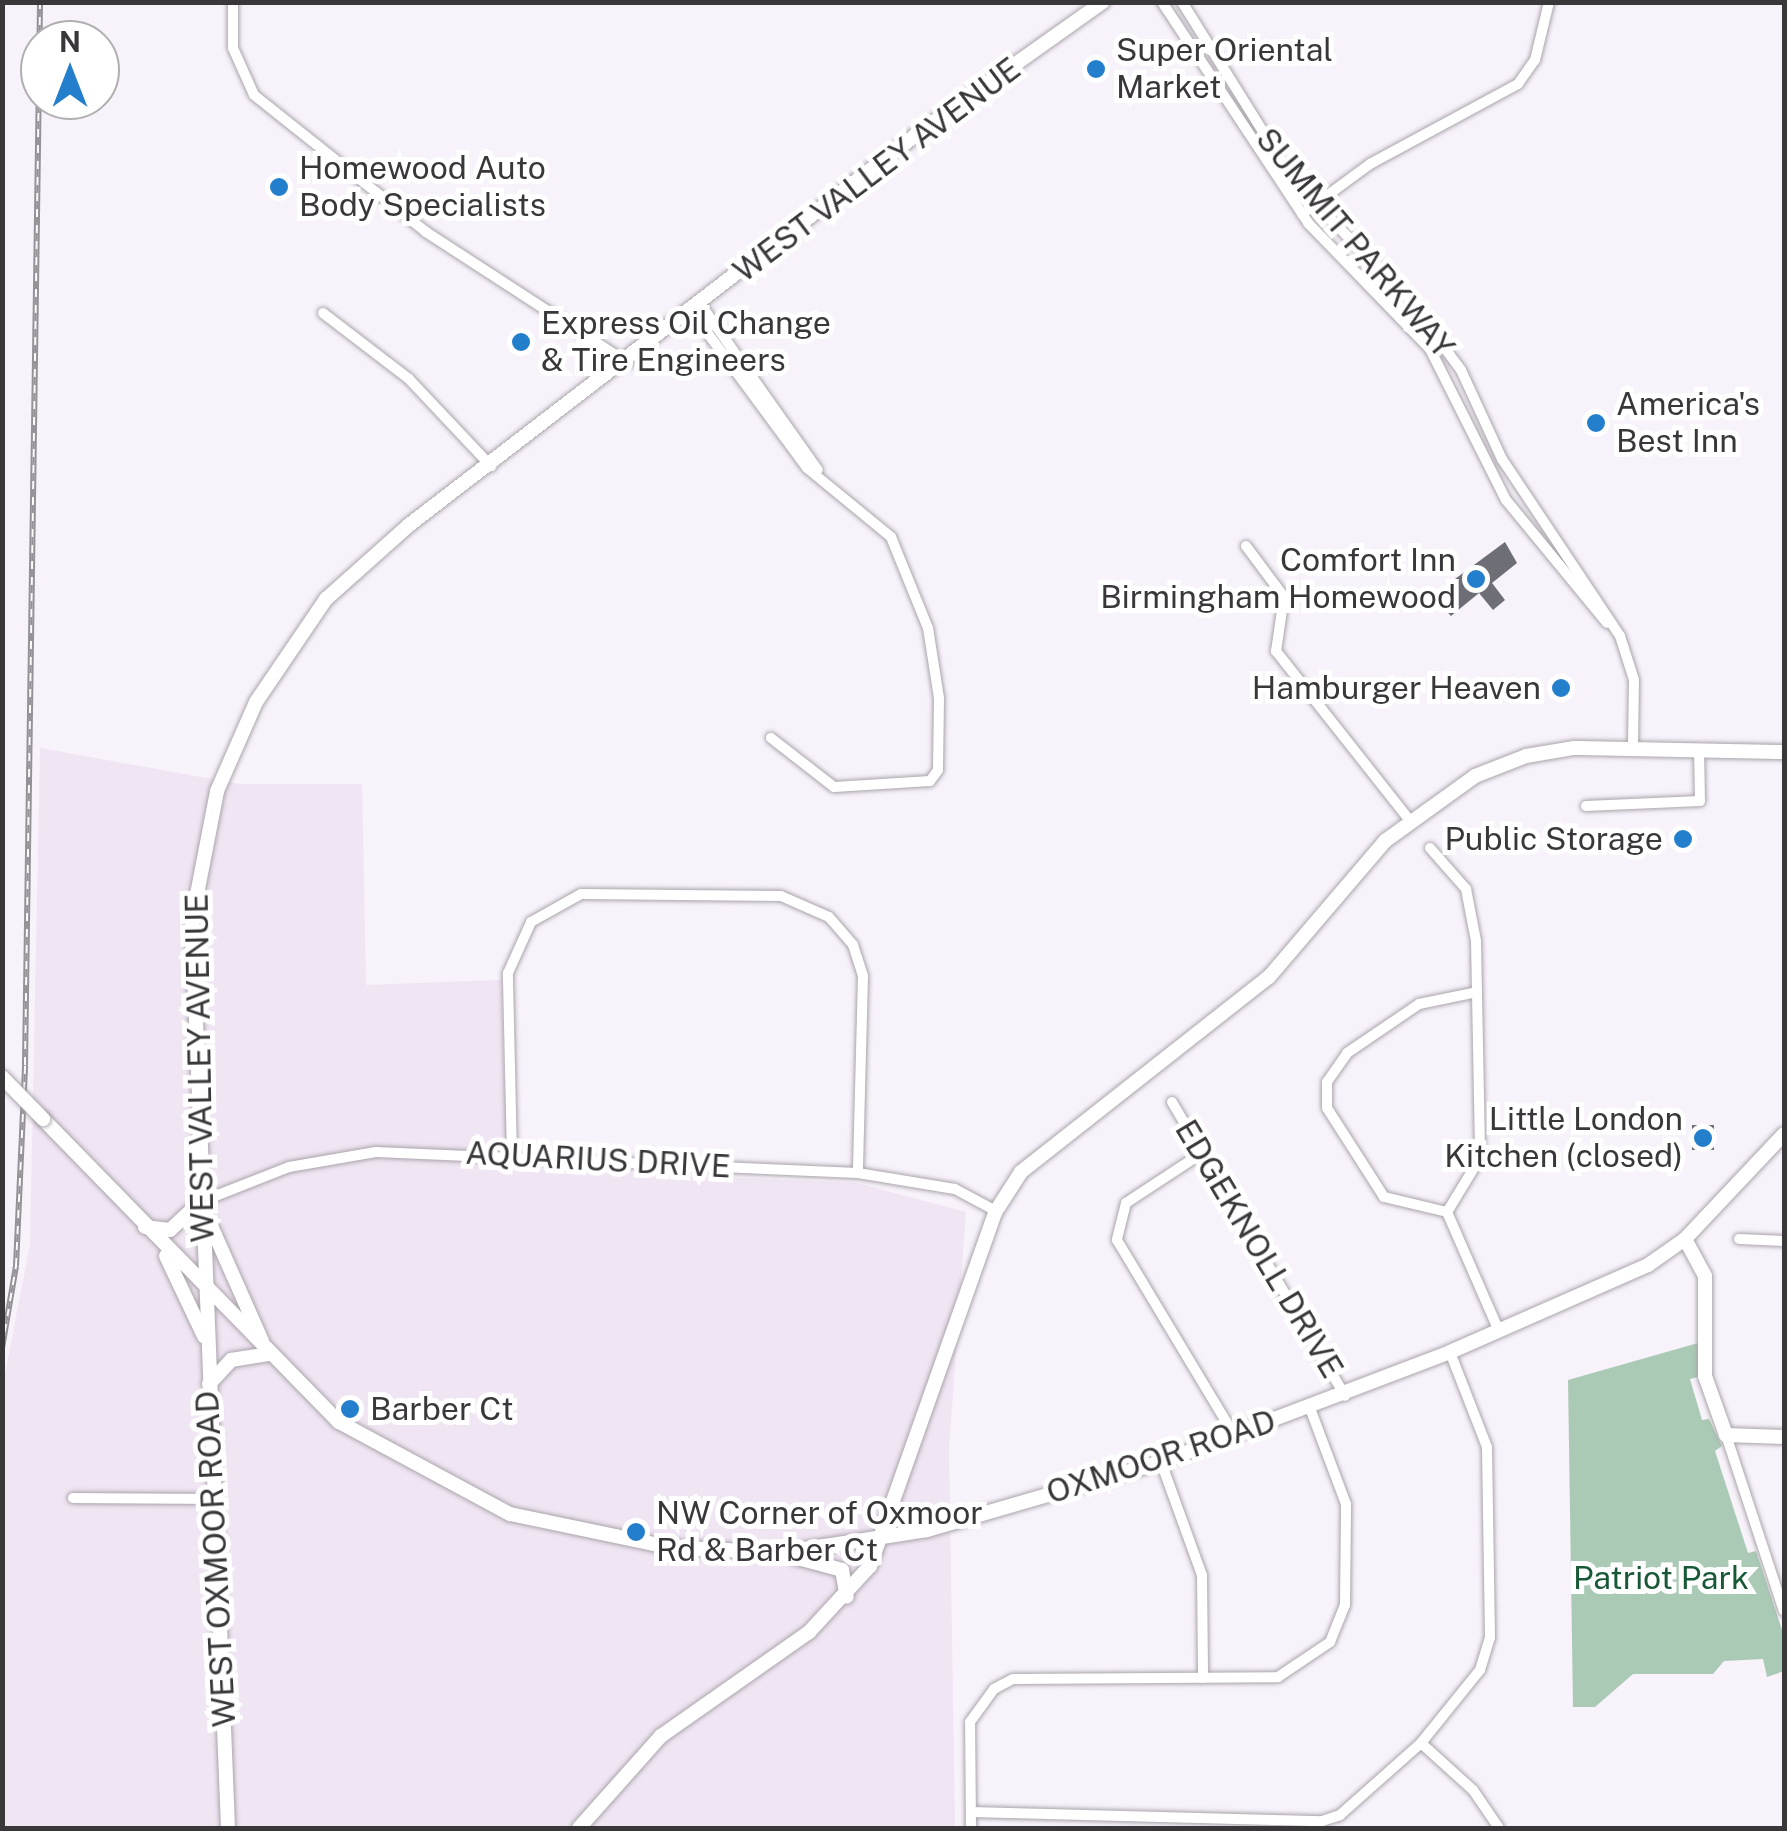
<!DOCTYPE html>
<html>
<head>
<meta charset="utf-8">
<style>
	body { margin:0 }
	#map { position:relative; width:1787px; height:1831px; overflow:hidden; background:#f8f2fa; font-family:"Public Sans",sans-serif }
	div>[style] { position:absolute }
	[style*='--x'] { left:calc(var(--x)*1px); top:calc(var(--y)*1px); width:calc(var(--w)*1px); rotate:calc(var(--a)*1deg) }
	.built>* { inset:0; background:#f0e5f3 }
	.green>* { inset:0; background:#aacab5 }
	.building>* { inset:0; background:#6e6e76; transform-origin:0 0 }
	.roads { filter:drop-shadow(0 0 2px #aaa4ab) drop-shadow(0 0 2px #aaa4ab) }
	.street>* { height:10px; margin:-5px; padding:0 5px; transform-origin:5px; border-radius:5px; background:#fff }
	.secondary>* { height:14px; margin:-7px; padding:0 7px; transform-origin:7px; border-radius:7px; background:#fff }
	.rail>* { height:6px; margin-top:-3px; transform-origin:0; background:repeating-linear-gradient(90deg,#fff 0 8px,#959197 0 16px); box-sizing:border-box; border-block:2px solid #959197 }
	.bridges { filter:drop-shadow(0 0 2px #aaa4ab) drop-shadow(0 0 2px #aaa4ab) }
	.secondary-bridge>* { height:14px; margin:-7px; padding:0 7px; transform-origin:7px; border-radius:7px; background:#fff }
	.dots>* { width:28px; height:28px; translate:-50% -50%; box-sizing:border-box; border:5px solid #fff; border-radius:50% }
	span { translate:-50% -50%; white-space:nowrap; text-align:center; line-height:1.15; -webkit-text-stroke:10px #fff; paint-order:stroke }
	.poi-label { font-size:32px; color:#39373a }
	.left { translate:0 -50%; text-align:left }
	.right { translate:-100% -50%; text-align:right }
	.street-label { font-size:32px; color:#39373a }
	.park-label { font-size:32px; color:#175836 }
	.frame { position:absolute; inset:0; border:5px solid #39373a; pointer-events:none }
	.north { position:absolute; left:20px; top:20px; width:100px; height:100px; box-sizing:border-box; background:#fff; border:2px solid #b0afb0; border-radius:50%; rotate:0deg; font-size:28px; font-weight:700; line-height:40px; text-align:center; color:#39373a }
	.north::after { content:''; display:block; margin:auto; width:35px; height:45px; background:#237fcc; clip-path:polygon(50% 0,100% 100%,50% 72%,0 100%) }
</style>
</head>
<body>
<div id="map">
	<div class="built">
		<div style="clip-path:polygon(40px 748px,240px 784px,362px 784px,366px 985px,501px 980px,507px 1168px,857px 1183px,966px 1212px,949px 1448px,955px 1828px,3px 1828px,2px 1389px,30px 1245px)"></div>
	</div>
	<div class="green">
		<div style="clip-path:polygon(1698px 1343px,1698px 1377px,1690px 1379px,1702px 1420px,1709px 1419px,1722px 1446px,1715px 1451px,1748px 1553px,1756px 1551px,1784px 1636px,1784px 1671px,1767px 1677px,1763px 1659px,1724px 1661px,1713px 1674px,1633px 1674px,1595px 1707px,1573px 1707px,1568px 1380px)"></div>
	</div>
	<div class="building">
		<div style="clip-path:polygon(1505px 542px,1517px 563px,1492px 583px,1505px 600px,1493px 610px,1479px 593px,1451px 616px,1432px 596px)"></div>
		<div style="left:1692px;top:1125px;width:22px;height:25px"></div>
	</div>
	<div class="roads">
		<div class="street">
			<div style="--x:233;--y:2;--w:46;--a:90"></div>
			<div style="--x:233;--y:48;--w:51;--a:65.9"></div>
			<div style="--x:254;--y:95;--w:220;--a:38.5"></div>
			<div style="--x:426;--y:232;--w:241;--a:33"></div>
			<div style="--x:1162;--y:2;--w:265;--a:56.5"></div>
			<div style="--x:1308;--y:223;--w:175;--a:45.9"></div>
			<div style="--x:1430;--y:349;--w:169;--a:63.3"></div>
			<div style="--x:1506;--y:500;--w:159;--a:50.6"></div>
			<div style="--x:1182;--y:2;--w:213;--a:58"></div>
			<div style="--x:1295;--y:183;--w:160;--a:45.5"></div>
			<div style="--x:1407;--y:297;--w:91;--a:53.5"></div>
			<div style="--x:1461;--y:370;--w:98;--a:65.3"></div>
			<div style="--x:1502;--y:459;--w:213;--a:56.3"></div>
			<div style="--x:1620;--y:636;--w:46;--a:72.3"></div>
			<div style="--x:1634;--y:680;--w:67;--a:90.9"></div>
			<div style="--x:1302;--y:214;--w:84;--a:-36.3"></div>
			<div style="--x:1370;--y:164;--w:168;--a:-28.4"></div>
			<div style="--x:1518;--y:84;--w:29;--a:-55"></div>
			<div style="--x:1535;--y:60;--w:60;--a:-76.4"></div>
			<div style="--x:701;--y:305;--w:202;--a:54.7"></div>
			<div style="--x:692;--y:312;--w:194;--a:53.6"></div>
			<div style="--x:807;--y:468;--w:109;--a:39.4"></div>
			<div style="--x:891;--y:537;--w:98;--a:67.9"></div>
			<div style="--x:928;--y:628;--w:71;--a:81.1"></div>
			<div style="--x:939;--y:698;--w:72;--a:90.8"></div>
			<div style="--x:938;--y:770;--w:14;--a:126"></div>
			<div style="--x:930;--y:781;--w:96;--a:176.4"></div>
			<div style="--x:834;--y:787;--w:80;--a:-142.1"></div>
			<div style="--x:323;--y:313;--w:108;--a:37.5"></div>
			<div style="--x:409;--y:379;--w:120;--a:46.7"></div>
			<div style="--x:1246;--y:546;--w:64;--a:53.3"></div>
			<div style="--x:1284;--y:597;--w:55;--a:98.4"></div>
			<div style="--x:1276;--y:651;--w:218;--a:51.7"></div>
			<div style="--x:1586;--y:806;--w:114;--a:-2.5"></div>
			<div style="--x:1700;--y:801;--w:51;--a:-91.1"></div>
			<div style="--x:1430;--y:848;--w:55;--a:48.7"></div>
			<div style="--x:1466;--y:889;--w:53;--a:79.1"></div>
			<div style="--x:1476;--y:941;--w:217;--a:88.9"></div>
			<div style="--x:1480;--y:1158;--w:63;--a:121.4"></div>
			<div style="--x:1172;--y:1102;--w:341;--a:59.5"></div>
			<div style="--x:1202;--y:1153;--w:91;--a:146.7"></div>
			<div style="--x:1126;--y:1203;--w:38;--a:104"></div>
			<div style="--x:1117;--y:1240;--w:225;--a:59"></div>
			<div style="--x:512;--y:1156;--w:183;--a:-91.3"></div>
			<div style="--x:508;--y:973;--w:56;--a:-65.7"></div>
			<div style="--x:531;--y:922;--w:57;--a:-29.2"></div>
			<div style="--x:581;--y:894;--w:200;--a:0.6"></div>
			<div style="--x:781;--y:896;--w:52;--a:23.6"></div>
			<div style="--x:829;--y:917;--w:37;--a:49"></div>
			<div style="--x:853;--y:945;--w:33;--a:72"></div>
			<div style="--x:863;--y:976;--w:197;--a:91.5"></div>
			<div style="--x:200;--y:1202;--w:96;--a:-21.5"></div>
			<div style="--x:289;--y:1167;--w:88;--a:-9.8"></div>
			<div style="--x:376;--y:1152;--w:482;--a:2.5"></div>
			<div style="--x:858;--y:1173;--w:98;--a:9.4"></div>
			<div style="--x:955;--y:1189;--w:47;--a:28.2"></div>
			<div style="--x:1447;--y:1212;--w:65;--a:-166.6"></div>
			<div style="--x:1384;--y:1197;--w:106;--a:-122.6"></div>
			<div style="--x:1327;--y:1108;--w:26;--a:-90"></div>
			<div style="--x:1327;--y:1082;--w:35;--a:-55"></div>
			<div style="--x:1347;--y:1053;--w:87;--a:-34.2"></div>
			<div style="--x:1419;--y:1004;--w:59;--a:-11.7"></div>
			<div style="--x:1447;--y:1212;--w:130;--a:66.4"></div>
			<div style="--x:1739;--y:1239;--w:45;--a:2.5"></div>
			<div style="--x:1726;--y:1435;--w:185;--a:71.8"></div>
			<div style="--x:1161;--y:1462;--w:120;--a:70.1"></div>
			<div style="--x:1202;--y:1575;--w:103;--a:89.4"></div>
			<div style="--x:73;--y:1498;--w:141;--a:0.4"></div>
			<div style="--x:1421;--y:1743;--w:70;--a:42.1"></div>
			<div style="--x:1473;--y:1790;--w:46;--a:55.6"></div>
			<div style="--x:971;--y:1812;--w:351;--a:1.5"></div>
			<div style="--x:1322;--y:1821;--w:19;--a:-18"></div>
			<div style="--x:1340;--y:1815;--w:108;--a:-41.6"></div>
			<div style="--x:1421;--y:1743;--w:94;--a:-51.1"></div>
			<div style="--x:1480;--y:1670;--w:34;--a:-73"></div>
			<div style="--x:1490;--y:1638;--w:191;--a:-90.9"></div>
			<div style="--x:1487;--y:1447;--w:102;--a:-111.3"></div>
			<div style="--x:971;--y:1828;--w:106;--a:-90.5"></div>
			<div style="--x:970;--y:1722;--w:41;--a:-54"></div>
			<div style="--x:994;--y:1689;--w:21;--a:-28"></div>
			<div style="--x:1013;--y:1679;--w:265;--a:-0.4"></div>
			<div style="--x:1278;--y:1677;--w:63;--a:-33.9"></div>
			<div style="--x:1330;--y:1642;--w:40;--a:-68"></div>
			<div style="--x:1345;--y:1605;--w:101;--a:-89.4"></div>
			<div style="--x:1346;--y:1504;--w:103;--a:-110.6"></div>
		</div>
		<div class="secondary">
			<div style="--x:43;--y:1119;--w:424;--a:45.7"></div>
			<div style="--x:339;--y:1422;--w:194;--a:28.3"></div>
			<div style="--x:510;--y:1514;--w:161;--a:11.8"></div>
			<div style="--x:668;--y:1547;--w:111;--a:3.1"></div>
			<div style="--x:779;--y:1553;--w:150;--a:-8.8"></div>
			<div style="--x:927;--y:1530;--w:244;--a:-16.2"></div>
			<div style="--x:1161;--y:1462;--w:309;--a:-20.8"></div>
			<div style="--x:1450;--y:1352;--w:216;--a:-23.7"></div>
			<div style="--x:1648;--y:1265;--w:45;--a:-35.1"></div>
			<div style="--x:1685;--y:1239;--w:144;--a:-46.7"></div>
			<div style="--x:204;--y:1210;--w:143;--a:66.1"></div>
			<div style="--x:145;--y:1227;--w:25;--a:7"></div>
			<div style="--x:170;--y:1230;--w:41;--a:-43"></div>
			<div style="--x:1685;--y:1239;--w:42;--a:61.6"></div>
			<div style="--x:1705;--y:1276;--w:100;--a:90"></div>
			<div style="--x:1705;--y:1376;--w:63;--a:70.4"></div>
			<div style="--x:1726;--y:1435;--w:58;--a:2"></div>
			<div style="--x:166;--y:1256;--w:89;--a:64.6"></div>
			<div style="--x:209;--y:1384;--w:33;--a:-47"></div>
			<div style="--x:231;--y:1360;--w:39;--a:-9"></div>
			<div style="--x:794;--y:1557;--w:50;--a:15.2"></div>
			<div style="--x:842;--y:1570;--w:27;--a:80"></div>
			<div style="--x:228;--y:1828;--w:909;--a:-92.27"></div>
			<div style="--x:192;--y:920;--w:131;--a:-79"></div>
			<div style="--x:217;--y:791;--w:97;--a:-66.3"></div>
			<div style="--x:256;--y:702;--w:125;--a:-55.8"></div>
			<div style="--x:326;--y:599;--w:111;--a:-41.7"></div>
			<div style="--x:409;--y:525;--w:641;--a:-37.58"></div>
			<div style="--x:917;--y:134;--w:228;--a:-35.4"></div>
			<div style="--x:579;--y:1828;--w:123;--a:-48.3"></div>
			<div style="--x:661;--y:1736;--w:181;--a:-35.1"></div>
			<div style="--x:809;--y:1632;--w:90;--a:-47.3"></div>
			<div style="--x:870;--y:1566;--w:377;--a:-70.5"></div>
			<div style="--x:996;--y:1211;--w:46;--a:-57.3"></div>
			<div style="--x:1021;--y:1172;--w:315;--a:-38.2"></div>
			<div style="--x:1269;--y:977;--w:179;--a:-49.5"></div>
			<div style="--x:1385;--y:841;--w:111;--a:-35.8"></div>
			<div style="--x:1475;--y:776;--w:55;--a:-21.4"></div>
			<div style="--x:1526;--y:756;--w:49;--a:-9.5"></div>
			<div style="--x:1574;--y:748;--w:210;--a:1.1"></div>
		</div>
	</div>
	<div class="rail">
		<div style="--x:2;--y:1348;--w:83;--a:-80.3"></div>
		<div style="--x:16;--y:1266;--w:201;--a:-87.4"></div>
		<div style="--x:25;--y:1065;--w:1063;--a:-89.19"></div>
	</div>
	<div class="bridges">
		<div class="secondary-bridge">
			<div style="--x:2;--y:1077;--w:59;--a:45.7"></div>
		</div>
	</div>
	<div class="dots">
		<div style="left:1096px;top:69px;background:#237fcc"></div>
		<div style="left:279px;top:187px;background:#237fcc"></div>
		<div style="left:521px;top:342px;background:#237fcc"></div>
		<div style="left:1596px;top:423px;background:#237fcc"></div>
		<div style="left:1476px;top:579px;background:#237fcc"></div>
		<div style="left:1561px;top:688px;background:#237fcc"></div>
		<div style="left:1683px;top:839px;background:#237fcc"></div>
		<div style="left:1703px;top:1138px;background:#237fcc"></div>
		<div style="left:350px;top:1409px;background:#237fcc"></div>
		<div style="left:636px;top:1532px;background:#237fcc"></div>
	</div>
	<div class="poi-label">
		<span class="left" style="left:1116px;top:69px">Super Oriental<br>Market</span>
		<span class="left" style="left:299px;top:187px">Homewood Auto<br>Body Specialists</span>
		<span class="left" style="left:541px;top:342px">Express Oil Change<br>&amp; Tire Engineers</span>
		<span class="left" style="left:1616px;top:423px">America's<br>Best Inn</span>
		<span class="right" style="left:1456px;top:579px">Comfort Inn<br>Birmingham Homewood</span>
		<span class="right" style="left:1541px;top:688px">Hamburger Heaven</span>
		<span class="right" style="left:1663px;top:839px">Public Storage</span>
		<span class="right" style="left:1683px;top:1138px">Little London<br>Kitchen (closed)</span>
		<span class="left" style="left:370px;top:1409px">Barber Ct</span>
		<span class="left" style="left:656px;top:1532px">NW Corner of Oxmoor<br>Rd &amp; Barber Ct</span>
	</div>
	<div class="street-label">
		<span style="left:877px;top:170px;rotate:-37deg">WEST VALLEY AVENUE</span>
		<span style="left:1355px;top:243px;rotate:50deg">SUMMIT PARKWAY</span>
		<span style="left:200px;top:1068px;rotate:-91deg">WEST VALLEY AVENUE</span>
		<span style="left:598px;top:1160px;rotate:3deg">AQUARIUS DRIVE</span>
		<span style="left:1259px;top:1249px;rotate:59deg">EDGEKNOLL DRIVE</span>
		<span style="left:1161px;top:1457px;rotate:-18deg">OXMOOR ROAD</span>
		<span style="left:216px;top:1559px;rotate:-93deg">WEST OXMOOR ROAD</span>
	</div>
	<div class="park-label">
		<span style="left:1661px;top:1578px">Patriot Park</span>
	</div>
	<div class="frame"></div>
	<div class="north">N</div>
</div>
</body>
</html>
